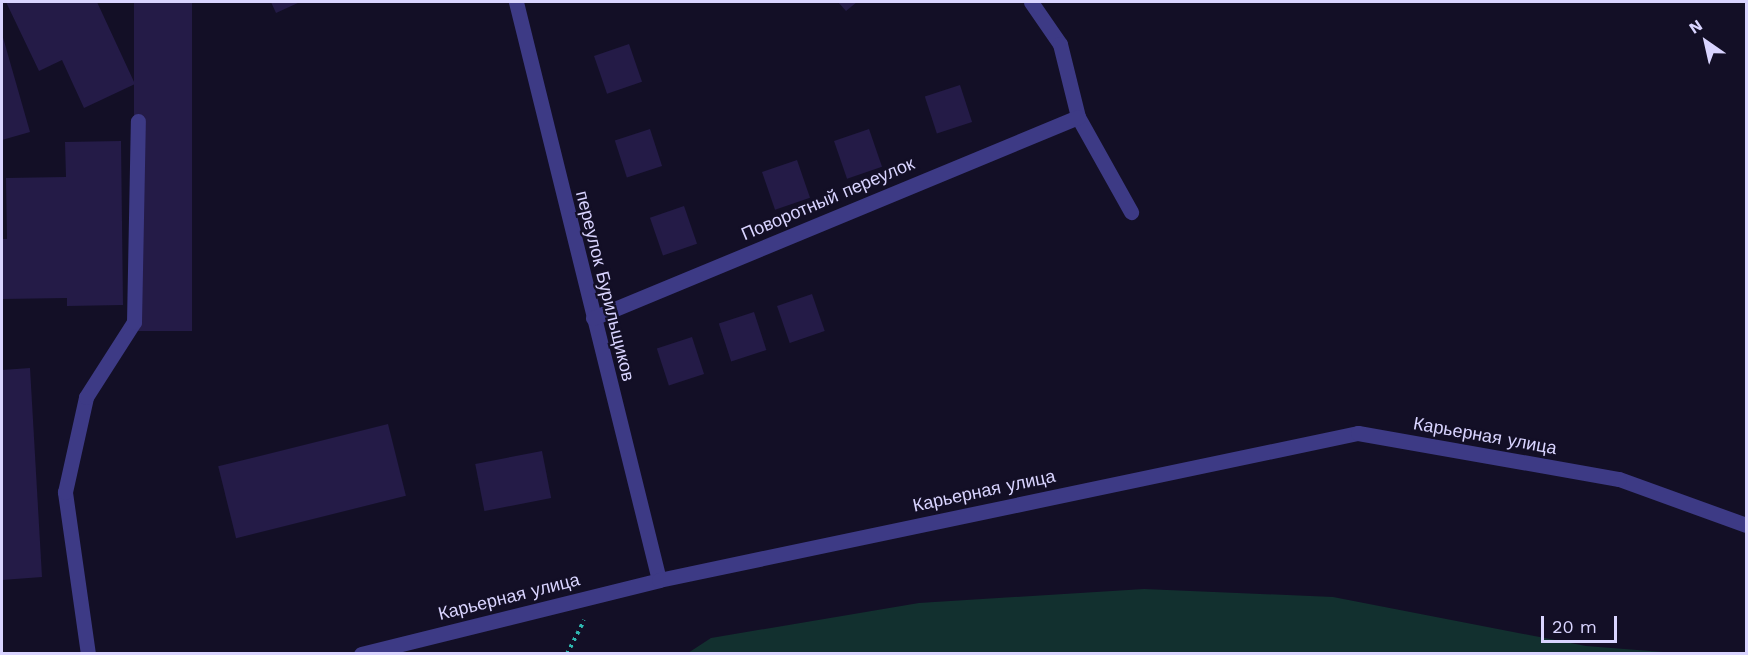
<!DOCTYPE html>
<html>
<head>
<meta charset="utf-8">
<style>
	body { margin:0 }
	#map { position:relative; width:1748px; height:655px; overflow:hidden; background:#130f26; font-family:"Work Sans",sans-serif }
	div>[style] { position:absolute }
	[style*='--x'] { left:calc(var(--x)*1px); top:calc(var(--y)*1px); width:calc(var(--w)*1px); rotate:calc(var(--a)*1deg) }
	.green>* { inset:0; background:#12302f }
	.building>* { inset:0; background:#241b47; transform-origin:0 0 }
	.path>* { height:4px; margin-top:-2px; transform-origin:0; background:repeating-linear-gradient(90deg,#2fb8b0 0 3px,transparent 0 7.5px) }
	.lane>* { height:15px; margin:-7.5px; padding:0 7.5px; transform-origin:7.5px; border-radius:7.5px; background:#3d3a85 }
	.street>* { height:15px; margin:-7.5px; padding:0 7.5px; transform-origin:7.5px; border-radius:7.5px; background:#3d3a85 }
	span { translate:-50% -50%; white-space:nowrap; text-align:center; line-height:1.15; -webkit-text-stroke:4.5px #130f26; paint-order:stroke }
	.street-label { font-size:18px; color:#d9d4ff }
	.frame { position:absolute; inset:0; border:3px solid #d9d4ff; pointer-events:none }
	.north { position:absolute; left:1676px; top:12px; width:60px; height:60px; -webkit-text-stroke:4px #130f26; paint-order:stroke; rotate:326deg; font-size:16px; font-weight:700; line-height:24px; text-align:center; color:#d9d4ff }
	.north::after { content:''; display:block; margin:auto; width:21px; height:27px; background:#d9d4ff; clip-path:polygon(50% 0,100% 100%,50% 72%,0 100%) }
	.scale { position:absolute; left:1541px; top:616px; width:76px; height:27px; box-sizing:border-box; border:3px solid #d9d4ff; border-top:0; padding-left:8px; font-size:18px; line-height:21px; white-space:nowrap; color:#d9d4ff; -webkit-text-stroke:4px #130f26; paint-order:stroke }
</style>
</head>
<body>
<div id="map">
	<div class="green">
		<div style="clip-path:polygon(1144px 589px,1333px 597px,1586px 646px,1676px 653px,688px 653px,711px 638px,919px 603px)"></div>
	</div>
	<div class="building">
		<div style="clip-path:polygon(6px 2px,97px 2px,135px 84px,84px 108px,62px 60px,39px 71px)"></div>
		<div style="left:134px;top:2px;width:58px;height:329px"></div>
		<div style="clip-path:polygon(271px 2px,300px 2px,276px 13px)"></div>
		<div style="clip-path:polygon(838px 2px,857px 2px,846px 11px)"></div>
		<div style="clip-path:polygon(2px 34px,30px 132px,2px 140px)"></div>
		<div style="left:629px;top:44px;width:40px;height:37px;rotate:71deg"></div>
		<div style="left:960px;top:85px;width:39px;height:37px;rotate:72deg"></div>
		<div style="left:650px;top:129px;width:39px;height:37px;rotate:72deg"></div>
		<div style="left:869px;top:129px;width:40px;height:37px;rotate:71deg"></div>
		<div style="clip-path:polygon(121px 141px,123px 305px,67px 306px,67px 298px,2px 299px,2px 239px,7px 239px,6px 178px,66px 177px,65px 142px)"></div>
		<div style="left:797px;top:160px;width:40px;height:37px;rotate:71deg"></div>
		<div style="left:684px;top:206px;width:40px;height:36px;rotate:71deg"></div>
		<div style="left:812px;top:294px;width:39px;height:37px;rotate:71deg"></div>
		<div style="left:754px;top:312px;width:40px;height:37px;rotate:72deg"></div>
		<div style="left:692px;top:337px;width:39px;height:37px;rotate:72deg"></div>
		<div style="clip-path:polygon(30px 368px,42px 577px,2px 580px,2px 370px)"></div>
		<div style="left:388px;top:424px;width:74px;height:175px;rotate:76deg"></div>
		<div style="left:542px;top:451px;width:48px;height:68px;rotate:79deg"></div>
	</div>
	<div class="path">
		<div style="--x:567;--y:654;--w:38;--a:-63"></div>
	</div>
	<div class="lane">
		<div style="--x:1619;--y:479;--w:135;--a:19.9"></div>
		<div style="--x:88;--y:654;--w:164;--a:-98.1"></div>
		<div style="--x:65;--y:492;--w:97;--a:-77.5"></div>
		<div style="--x:86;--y:397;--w:89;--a:-57.4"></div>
		<div style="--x:134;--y:322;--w:201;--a:-88.9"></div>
	</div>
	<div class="street">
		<div style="--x:516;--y:2;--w:595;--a:76.1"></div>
		<div style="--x:1031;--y:2;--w:51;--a:55.4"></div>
		<div style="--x:1060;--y:44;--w:75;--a:76.1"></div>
		<div style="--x:1078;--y:117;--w:109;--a:60.8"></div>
		<div style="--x:593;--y:318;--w:525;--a:-22.51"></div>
		<div style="--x:361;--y:654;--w:307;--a:-13.9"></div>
		<div style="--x:659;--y:580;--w:714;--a:-11.88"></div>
		<div style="--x:1358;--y:433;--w:265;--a:10"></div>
	</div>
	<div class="street-label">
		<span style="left:828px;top:199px;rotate:-23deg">Поворотный переулок</span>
		<span style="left:605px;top:286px;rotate:76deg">переулок Бурильщиков</span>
		<span style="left:1485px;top:436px;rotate:10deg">Карьерная улица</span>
		<span style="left:984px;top:491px;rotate:-12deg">Карьерная улица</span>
		<span style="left:509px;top:597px;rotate:-14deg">Карьерная улица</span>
	</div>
	<div class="frame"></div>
	<div class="north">N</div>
	<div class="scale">20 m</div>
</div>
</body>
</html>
